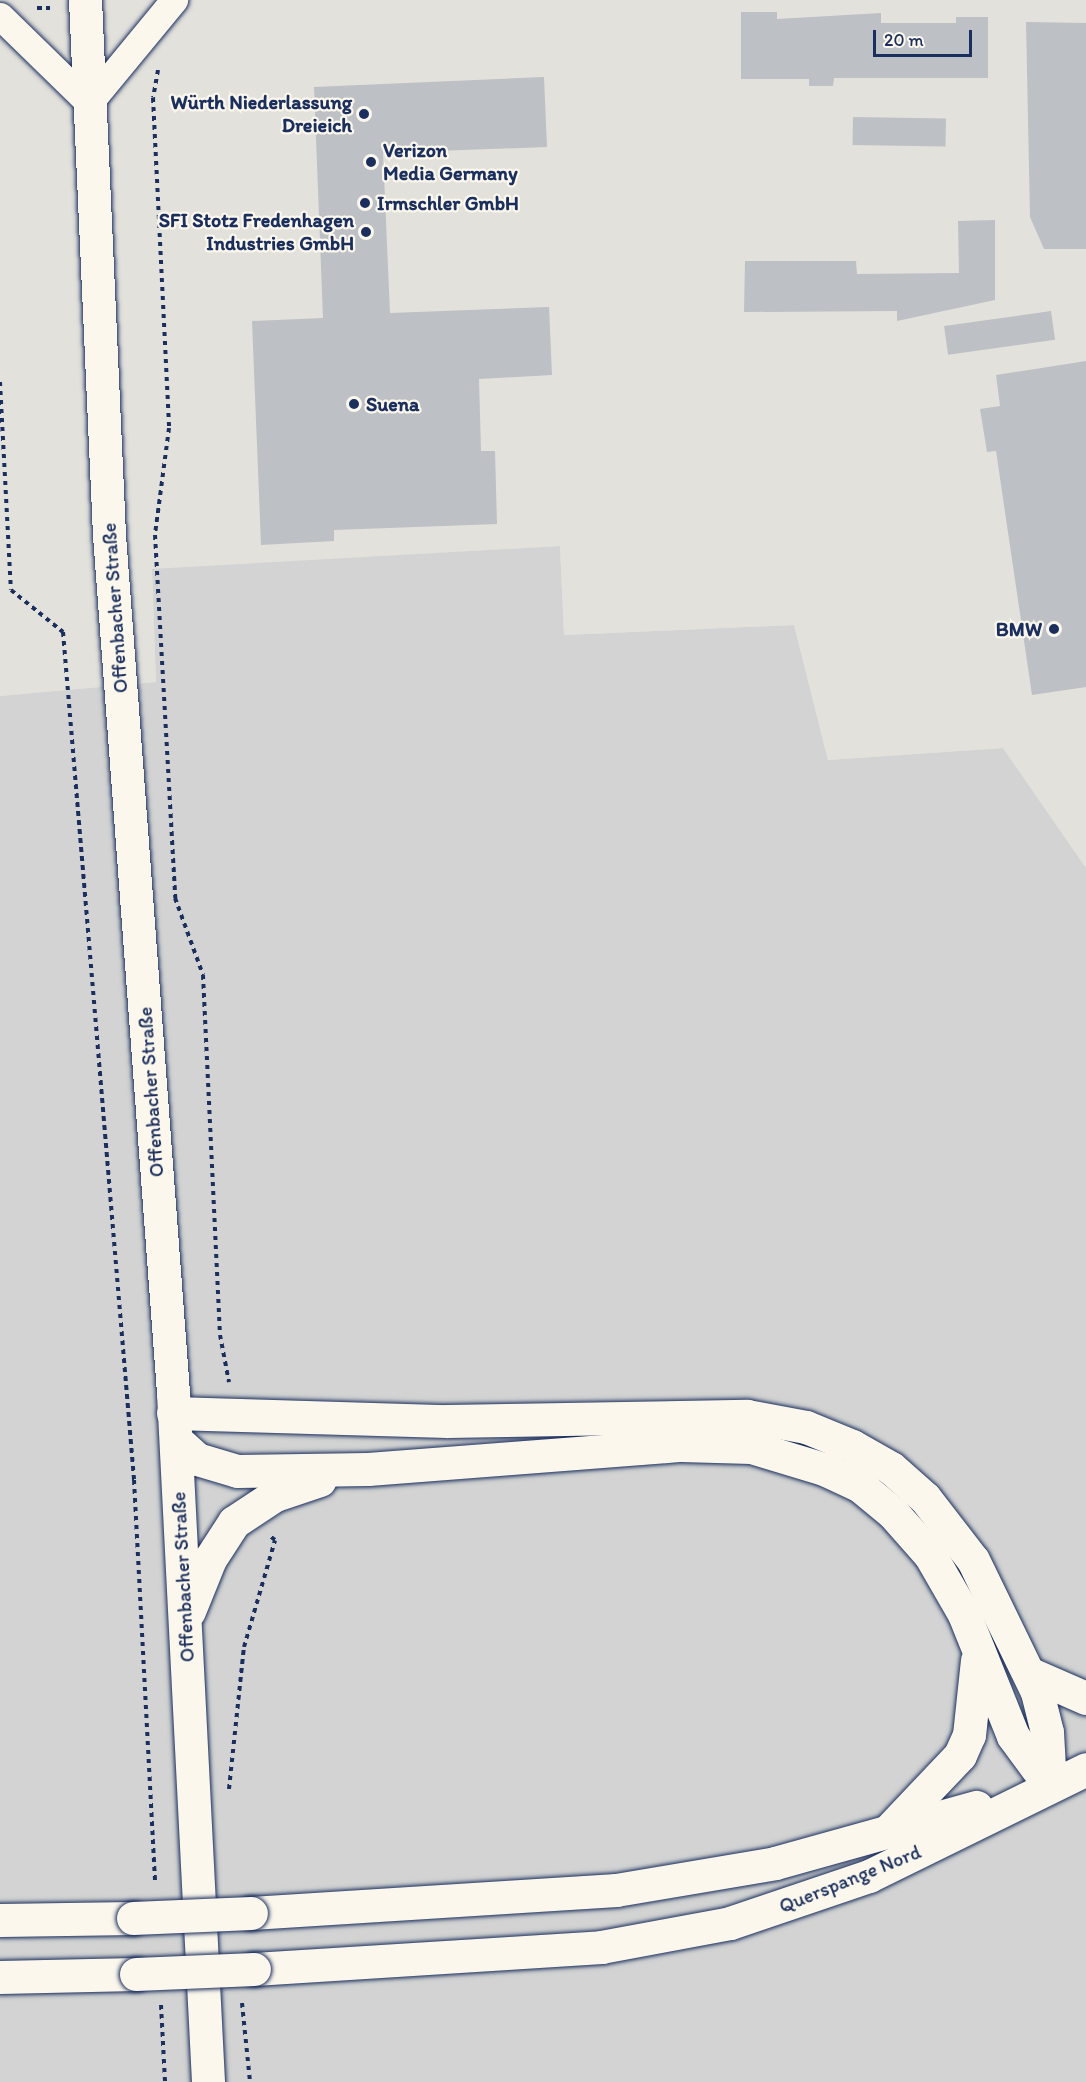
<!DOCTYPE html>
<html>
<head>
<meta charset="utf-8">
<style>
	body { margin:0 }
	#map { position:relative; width:1086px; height:2082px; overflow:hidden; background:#f2efe6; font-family:Itim,sans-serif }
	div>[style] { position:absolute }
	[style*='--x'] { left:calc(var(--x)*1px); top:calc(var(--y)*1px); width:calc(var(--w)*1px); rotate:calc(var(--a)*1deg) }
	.built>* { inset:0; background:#e2e1dc }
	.green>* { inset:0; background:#d2d3d2 }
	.building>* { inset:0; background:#bdc0c4; transform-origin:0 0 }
	.path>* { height:4px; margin-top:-2px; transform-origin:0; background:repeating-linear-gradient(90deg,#1b2f5e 0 4.5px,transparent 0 9px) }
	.roads { filter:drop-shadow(0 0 2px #1b2f5e) drop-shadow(0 0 2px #1b2f5e) }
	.street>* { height:27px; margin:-13.5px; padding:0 13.5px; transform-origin:13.5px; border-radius:13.5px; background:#fbf7ec }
	.secondary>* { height:33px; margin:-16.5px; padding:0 16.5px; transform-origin:16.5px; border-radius:16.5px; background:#fbf7ec }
	.bridges { filter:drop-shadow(0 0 2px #1b2f5e) drop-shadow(0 0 2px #1b2f5e) }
	.secondary-bridge>* { height:33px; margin:-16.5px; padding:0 16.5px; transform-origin:16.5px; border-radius:16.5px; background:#fbf7ec }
	.dots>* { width:16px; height:16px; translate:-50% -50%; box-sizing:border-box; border:3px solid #fbf7ec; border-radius:50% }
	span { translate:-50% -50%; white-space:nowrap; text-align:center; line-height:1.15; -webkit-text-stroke:4.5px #fbf7ec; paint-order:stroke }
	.poi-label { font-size:20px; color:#1b2f5e; font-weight:700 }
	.right { translate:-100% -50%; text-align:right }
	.left { translate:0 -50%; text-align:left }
	.street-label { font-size:20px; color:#1b2f5e }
	.scale { position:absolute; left:873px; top:30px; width:99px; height:27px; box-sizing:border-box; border:3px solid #1b2f5e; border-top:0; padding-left:8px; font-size:18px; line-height:21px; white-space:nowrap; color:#1b2f5e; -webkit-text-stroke:4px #fbf7ec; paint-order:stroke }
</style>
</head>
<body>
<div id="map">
	<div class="built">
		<div style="clip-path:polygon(0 0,1086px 0,1086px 868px,1003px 748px,828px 760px,794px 625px,564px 635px,560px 546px,152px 570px,156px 682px,0 696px)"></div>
	</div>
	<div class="green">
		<div style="clip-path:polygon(560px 546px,564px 635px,794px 625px,828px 760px,1003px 748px,1086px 868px,1086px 2082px,0 2082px,0 696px,156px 682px,152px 569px)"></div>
	</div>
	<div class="building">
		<div style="clip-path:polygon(741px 12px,777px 12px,777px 19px,881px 13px,881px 23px,956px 23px,956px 17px,988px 17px,988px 78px,834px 78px,833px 86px,809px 86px,809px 79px,741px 79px)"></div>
		<div style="clip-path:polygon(1026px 22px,1086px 23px,1086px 249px,1044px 249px,1030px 217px)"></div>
		<div style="clip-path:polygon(544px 77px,547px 147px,383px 153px,390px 313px,549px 307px,552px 375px,479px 379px,481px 451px,495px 451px,497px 524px,334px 530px,334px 541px,261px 545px,252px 321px,323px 318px,314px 87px)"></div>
		<div style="left:853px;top:117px;width:93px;height:28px;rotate:1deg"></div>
		<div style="clip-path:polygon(995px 220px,995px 300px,897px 321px,897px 311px,744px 312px,745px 261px,856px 261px,857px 274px,959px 273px,958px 221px)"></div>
		<div style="left:1051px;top:311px;width:29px;height:108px;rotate:82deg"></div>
		<div style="clip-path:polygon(1086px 361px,1086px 687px,1032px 695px,996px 451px,987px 452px,980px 409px,1000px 406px,996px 375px)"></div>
	</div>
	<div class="path">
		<div style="--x:37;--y:8;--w:16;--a:0"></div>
		<div style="--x:158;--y:70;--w:28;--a:100"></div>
		<div style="--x:153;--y:98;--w:330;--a:87.2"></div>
		<div style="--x:169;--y:428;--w:108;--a:97.5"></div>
		<div style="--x:155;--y:535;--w:364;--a:86.8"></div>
		<div style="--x:175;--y:898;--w:82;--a:70"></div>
		<div style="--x:203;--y:975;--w:360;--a:87.3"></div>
		<div style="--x:220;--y:1335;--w:48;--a:79.2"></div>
		<div style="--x:0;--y:382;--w:208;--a:87"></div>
		<div style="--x:11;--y:590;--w:67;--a:38.9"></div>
		<div style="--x:63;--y:632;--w:851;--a:85.21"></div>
		<div style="--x:134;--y:1480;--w:404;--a:87"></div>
		<div style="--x:229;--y:1789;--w:143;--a:-84"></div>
		<div style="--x:244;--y:1647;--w:111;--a:-73.8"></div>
		<div style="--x:275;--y:1540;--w:6;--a:-141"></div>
		<div style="--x:242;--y:2003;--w:79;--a:84.2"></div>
		<div style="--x:161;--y:2005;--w:77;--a:87"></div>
	</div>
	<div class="roads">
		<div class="street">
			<div style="--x:0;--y:16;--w:124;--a:44.3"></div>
			<div style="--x:89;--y:103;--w:134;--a:-50.5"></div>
		</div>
		<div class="secondary">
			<div style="--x:85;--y:0;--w:536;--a:87.43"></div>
			<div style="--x:109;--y:535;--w:860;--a:85.73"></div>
			<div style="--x:173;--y:1393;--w:690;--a:87.09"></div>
			<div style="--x:173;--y:1413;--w:274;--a:1.7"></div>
			<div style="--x:447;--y:1421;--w:300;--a:-1"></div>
			<div style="--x:747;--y:1416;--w:60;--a:10.6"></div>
			<div style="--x:806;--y:1427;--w:50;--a:22.4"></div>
			<div style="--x:852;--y:1446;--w:45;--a:29.4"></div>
			<div style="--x:891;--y:1468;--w:45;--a:41.4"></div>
			<div style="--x:925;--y:1498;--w:78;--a:52.3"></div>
			<div style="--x:973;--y:1560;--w:147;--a:64.1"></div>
			<div style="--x:1037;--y:1692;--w:41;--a:76"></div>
			<div style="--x:1047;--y:1732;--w:54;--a:86.8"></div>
			<div style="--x:176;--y:1440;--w:28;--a:42"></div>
			<div style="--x:197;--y:1459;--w:42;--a:16.7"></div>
			<div style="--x:237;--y:1471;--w:131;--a:-0.9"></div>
			<div style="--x:368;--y:1469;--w:314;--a:-4.4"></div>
			<div style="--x:681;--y:1445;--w:70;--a:1.6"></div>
			<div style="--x:751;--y:1447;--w:76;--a:16.8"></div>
			<div style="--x:824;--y:1469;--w:38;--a:25"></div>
			<div style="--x:859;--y:1485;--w:44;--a:39.5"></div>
			<div style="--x:893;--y:1513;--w:56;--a:48.6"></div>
			<div style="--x:930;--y:1555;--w:68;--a:60"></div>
			<div style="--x:964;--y:1614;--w:131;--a:68.1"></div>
			<div style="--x:1013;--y:1736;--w:62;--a:53.5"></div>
			<div style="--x:189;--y:1611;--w:56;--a:-68"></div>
			<div style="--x:210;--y:1559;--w:44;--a:-57"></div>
			<div style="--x:234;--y:1522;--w:49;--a:-33.4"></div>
			<div style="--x:275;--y:1495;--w:47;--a:-18.4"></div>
			<div style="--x:1031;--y:1674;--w:60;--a:23.6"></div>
			<div style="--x:887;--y:1832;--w:106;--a:-46.5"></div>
			<div style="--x:960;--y:1755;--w:22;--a:-66"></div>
			<div style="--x:969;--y:1735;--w:75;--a:-83.9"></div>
			<div style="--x:251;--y:1913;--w:366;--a:-3.6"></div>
			<div style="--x:616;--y:1890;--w:161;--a:-9.6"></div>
			<div style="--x:775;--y:1863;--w:209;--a:-15.6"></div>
			<div style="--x:0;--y:1920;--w:133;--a:-0.9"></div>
			<div style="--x:254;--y:1969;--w:348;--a:-3.6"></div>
			<div style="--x:601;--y:1947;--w:131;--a:-10.5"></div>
			<div style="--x:730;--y:1923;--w:147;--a:-18.7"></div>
			<div style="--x:869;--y:1876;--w:242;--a:-26.2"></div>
			<div style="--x:0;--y:1977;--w:136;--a:-1.3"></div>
		</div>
	</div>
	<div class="bridges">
		<div class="secondary-bridge">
			<div style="--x:133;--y:1918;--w:118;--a:-2.4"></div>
			<div style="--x:136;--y:1974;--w:118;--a:-2.4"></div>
		</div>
	</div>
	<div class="dots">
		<div style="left:364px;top:114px;background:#1b2f5e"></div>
		<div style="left:371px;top:162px;background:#1b2f5e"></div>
		<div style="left:365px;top:203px;background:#1b2f5e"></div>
		<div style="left:366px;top:232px;background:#1b2f5e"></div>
		<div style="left:354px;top:404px;background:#1b2f5e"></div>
		<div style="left:1054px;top:629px;background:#1b2f5e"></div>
	</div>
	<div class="poi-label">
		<span class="right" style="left:352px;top:114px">Würth Niederlassung<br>Dreieich</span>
		<span class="left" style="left:383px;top:162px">Verizon<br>Media Germany</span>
		<span class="left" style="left:377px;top:203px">Irmschler GmbH</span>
		<span class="right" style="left:354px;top:232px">SFI Stotz Fredenhagen<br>Industries GmbH</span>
		<span class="left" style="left:366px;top:404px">Suena</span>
		<span class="right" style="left:1042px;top:629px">BMW</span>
	</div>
	<div class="street-label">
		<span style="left:115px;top:608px;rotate:-94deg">Offenbacher Straße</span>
		<span style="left:151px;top:1092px;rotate:-94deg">Offenbacher Straße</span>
		<span style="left:183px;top:1577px;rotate:-93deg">Offenbacher Straße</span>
		<span style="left:850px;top:1879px;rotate:-22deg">Querspange Nord</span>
	</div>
	<div class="scale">20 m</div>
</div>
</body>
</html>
